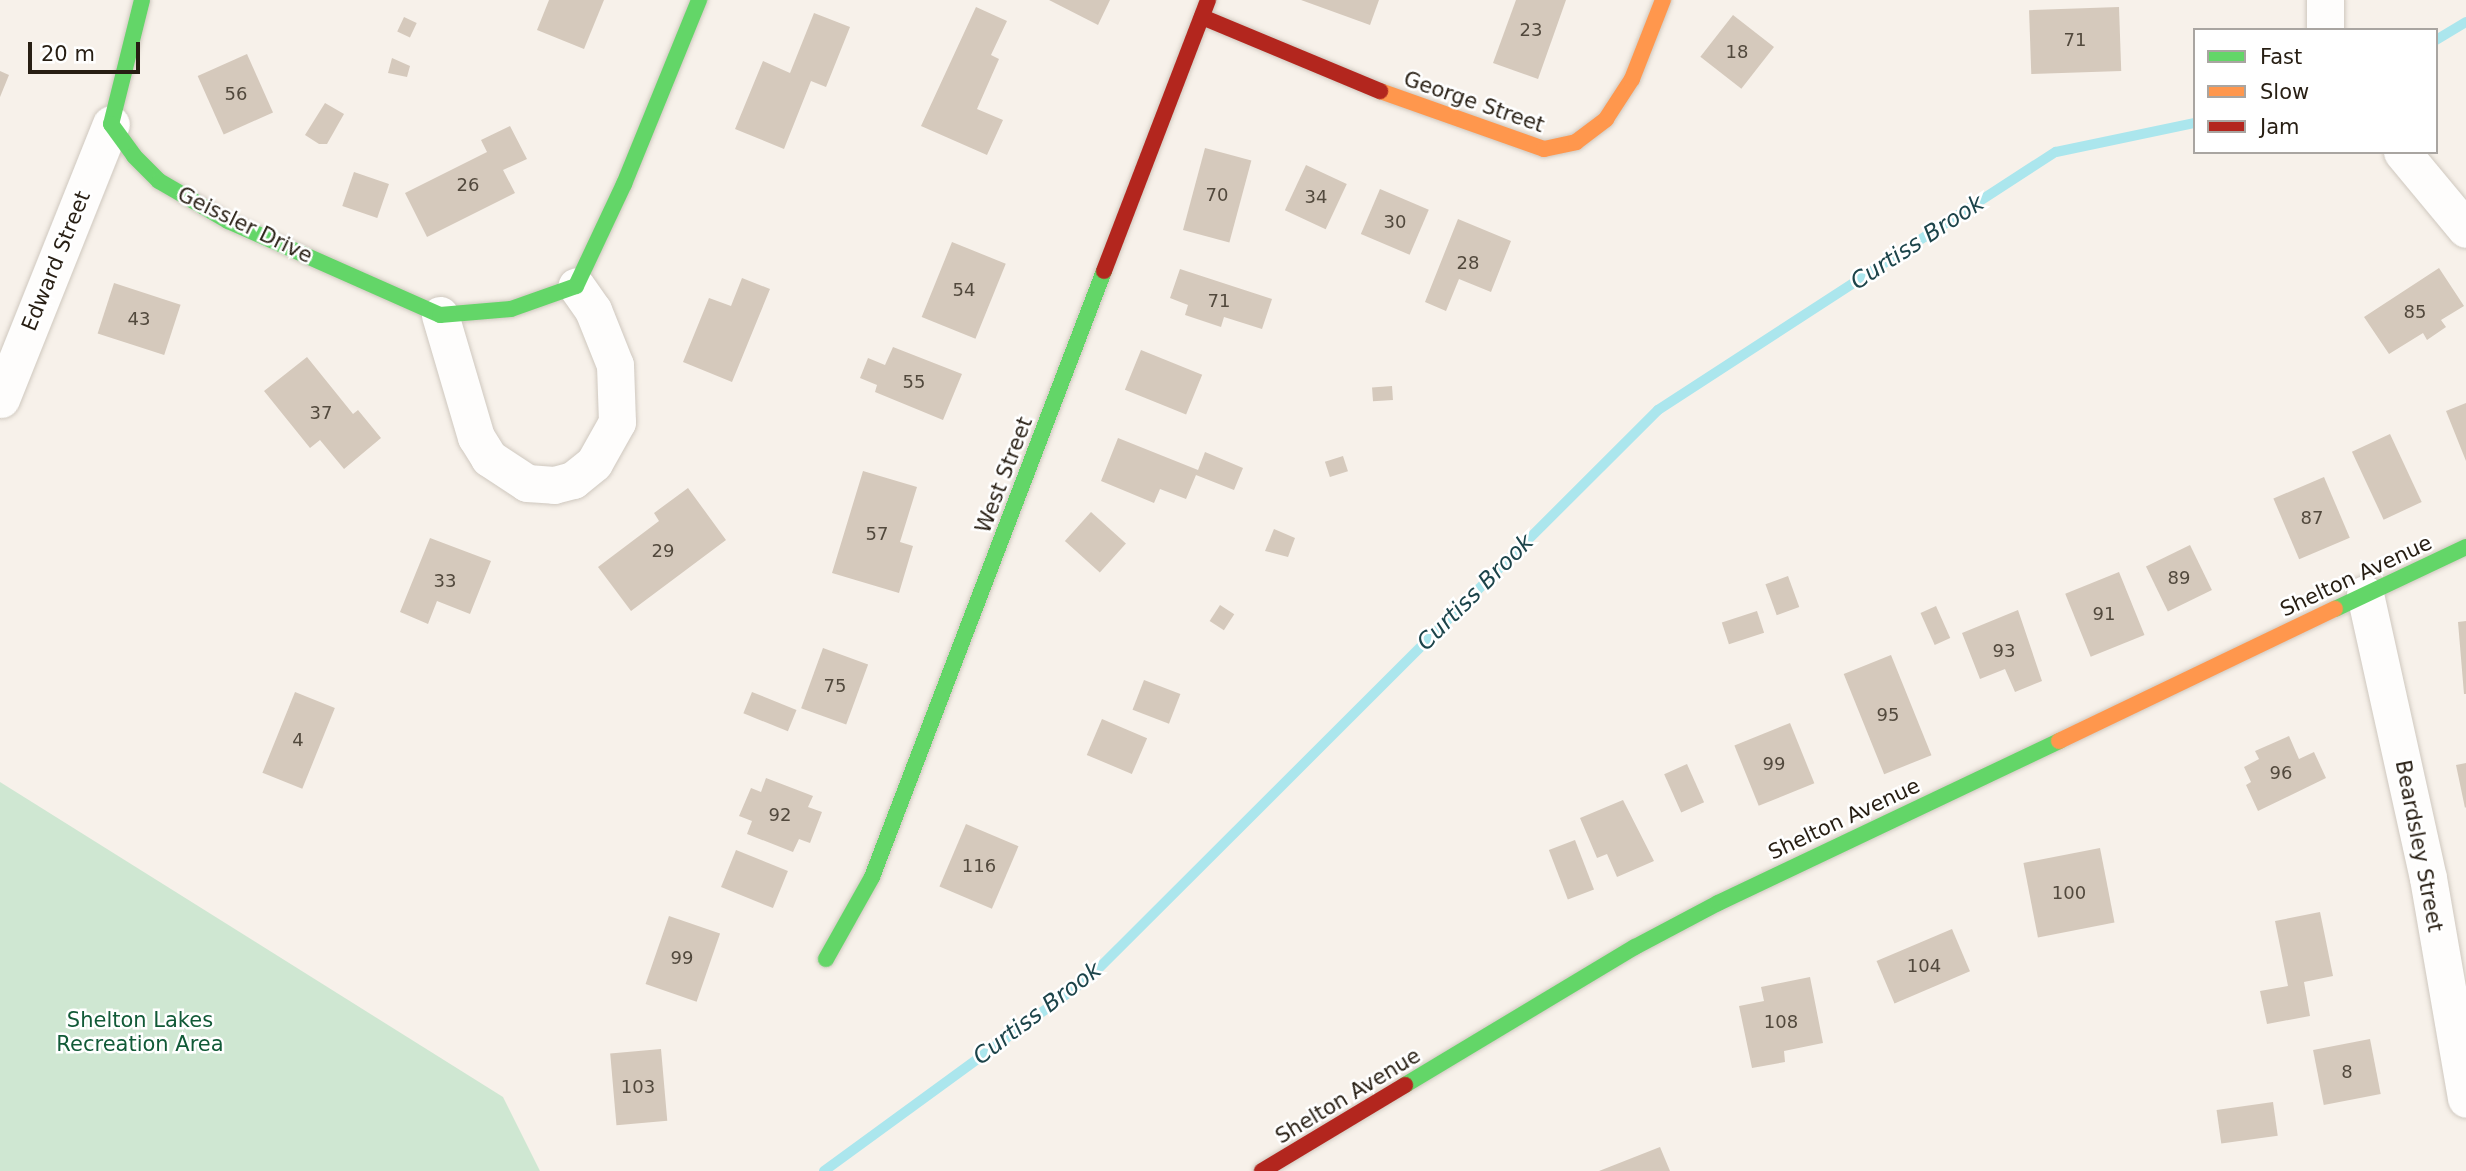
<!DOCTYPE html>
<html>
<head>
<meta charset="utf-8">
<style>
	body { margin:0 }
	#map { position:relative; width:2466px; height:1171px; overflow:hidden; background:#f7f1ea; font-family:"DejaVu Sans",sans-serif }
	div>[style] { position:absolute }
	[style*='--x'] { left:calc(var(--x)*1px); top:calc(var(--y)*1px); width:calc(var(--w)*1px); rotate:calc(var(--a)*1deg) }
	.green>* { inset:0; background:#cfe7d2 }
	.stream>* { height:10px; margin:-5px; padding:0 5px; transform-origin:5px; border-radius:5px; background:#abe6ed }
	.building>* { inset:0; background:#d5c9bc; transform-origin:0 0 }
	.roads { filter:drop-shadow(0 0 2px #cfc8bf) drop-shadow(0 0 2px #cfc8bf) }
	.street>* { height:37px; margin:-18.5px; padding:0 18.5px; transform-origin:18.5px; border-radius:18.5px; background:#fefdfc }
	.fast>* { height:16px; margin:-8px; padding:0 8px; transform-origin:8px; border-radius:8px; background:#63d668 }
	.slow>* { height:16px; margin:-8px; padding:0 8px; transform-origin:8px; border-radius:8px; background:#ff974d }
	.jam>* { height:16px; margin:-8px; padding:0 8px; transform-origin:8px; border-radius:8px; background:#b3261e }
	span { translate:-50% -50%; white-space:nowrap; text-align:center; line-height:1.15; -webkit-text-stroke:5px #fff; paint-order:stroke }
	.number-label { font-size:18px; color:#52493d }
	.number-label span { -webkit-text-stroke-width:0 }
	.street-label { font-size:21px; color:#271e13 }
	.park-label { font-size:21px; color:#115a37 }
	.water-label { font-size:23px; color:#1c444a; font-style:italic }
	.legend { position:absolute; left:2193px; top:28px; width:245px; height:126px; box-sizing:border-box; background:#fff; border:2px solid #a9a5a1; margin:0; padding:9px 12px; list-style:none; font-size:21px; color:#271e13 }
	.legend li { display:flex; align-items:center; gap:14px; height:35px }
	.legend b { width:35px; border:2px solid #a9a5a1 }
	.scale { position:absolute; left:28px; top:42px; width:112px; height:32px; box-sizing:border-box; border:4px solid #271e13; border-top:0; padding-left:9px; font-size:21px; line-height:24px; white-space:nowrap; color:#271e13; -webkit-text-stroke:5px #fff; paint-order:stroke }
</style>
</head>
<body>
<div id="map">
	<div class="green">
		<div style="clip-path:polygon(0 782px,503px 1097px,540px 1171px,0 1171px)"></div>
	</div>
	<div class="stream">
		<div style="--x:2436;--y:40;--w:35;--a:-31"></div>
		<div style="--x:824;--y:1171;--w:331;--a:-36.1"></div>
		<div style="--x:1091;--y:976;--w:801;--a:-44.95"></div>
		<div style="--x:1658;--y:410;--w:474;--a:-33"></div>
		<div style="--x:2056;--y:152;--w:142;--a:-11.8"></div>
	</div>
	<div class="building">
		<div style="clip-path:polygon(549px 0,604px 0,584px 49px,537px 30px)"></div>
		<div style="clip-path:polygon(1049px 0,1110px 0,1098px 25px)"></div>
		<div style="clip-path:polygon(1301px 0,1379px 0,1370px 25px)"></div>
		<div style="clip-path:polygon(1516px 0,1566px 0,1538px 79px,1493px 63px)"></div>
		<div style="clip-path:polygon(976px 7px,1007px 21px,991px 55px,999px 59px,977px 109px,1003px 120px,987px 155px,921px 126px)"></div>
		<div style="left:2119px;top:7px;width:64px;height:90px;rotate:88deg"></div>
		<div style="clip-path:polygon(814px 13px,850px 27px,826px 87px,811px 81px,784px 149px,735px 129px,763px 61px,790px 73px)"></div>
		<div style="left:1733px;top:15px;width:52px;height:53px;rotate:38deg"></div>
		<div style="left:404px;top:17px;width:14px;height:16px;rotate:25deg"></div>
		<div style="left:247px;top:54px;width:64px;height:54px;rotate:66deg"></div>
		<div style="clip-path:polygon(392px 58px,410px 66px,407px 77px,388px 73px)"></div>
		<div style="clip-path:polygon(0 71px,9px 75px,0 97px)"></div>
		<div style="clip-path:polygon(325px 103px,344px 114px,327px 144px,319px 144px,305px 135px)"></div>
		<div style="clip-path:polygon(510px 126px,527px 159px,503px 170px,515px 193px,427px 237px,405px 193px,487px 152px,481px 140px)"></div>
		<div style="left:1205px;top:148px;width:48px;height:85px;rotate:15deg"></div>
		<div style="left:1306px;top:165px;width:45px;height:50px;rotate:25deg"></div>
		<div style="left:354px;top:172px;width:37px;height:36px;rotate:19deg"></div>
		<div style="left:1380px;top:189px;width:53px;height:49px;rotate:23deg"></div>
		<div style="clip-path:polygon(1458px 219px,1511px 241px,1491px 292px,1459px 279px,1446px 311px,1425px 302px)"></div>
		<div style="left:952px;top:242px;width:58px;height:81px;rotate:22deg"></div>
		<div style="clip-path:polygon(2439px 268px,2464px 306px,2441px 320px,2446px 327px,2427px 340px,2423px 333px,2389px 354px,2364px 317px)"></div>
		<div style="clip-path:polygon(1180px 269px,1272px 299px,1262px 329px,1224px 317px,1221px 327px,1185px 315px,1188px 305px,1170px 298px)"></div>
		<div style="clip-path:polygon(742px 278px,770px 289px,732px 382px,683px 362px,709px 298px,731px 306px)"></div>
		<div style="left:114px;top:283px;width:70px;height:53px;rotate:18deg"></div>
		<div style="clip-path:polygon(893px 347px,962px 374px,943px 420px,875px 392px,877px 385px,860px 378px,868px 358px,885px 365px)"></div>
		<div style="left:1141px;top:350px;width:66px;height:43px;rotate:22deg"></div>
		<div style="clip-path:polygon(307px 357px,353px 414px,358px 410px,381px 438px,344px 469px,320px 440px,310px 448px,264px 391px)"></div>
		<div style="left:1392px;top:386px;width:14px;height:20px;rotate:86deg"></div>
		<div style="clip-path:polygon(2466px 403px,2466px 461px,2446px 411px)"></div>
		<div style="left:2390px;top:434px;width:75px;height:42px;rotate:65deg"></div>
		<div style="clip-path:polygon(1118px 438px,1198px 470px,1205px 452px,1243px 468px,1234px 490px,1196px 475px,1186px 499px,1160px 489px,1154px 503px,1101px 481px)"></div>
		<div style="left:1343px;top:456px;width:16px;height:19px;rotate:72deg"></div>
		<div style="clip-path:polygon(863px 471px,917px 487px,900px 542px,913px 546px,899px 593px,832px 573px)"></div>
		<div style="left:2324px;top:477px;width:66px;height:55px;rotate:67deg"></div>
		<div style="clip-path:polygon(688px 488px,726px 540px,631px 611px,598px 567px,659px 521px,654px 513px)"></div>
		<div style="left:1091px;top:512px;width:47px;height:39px;rotate:42deg"></div>
		<div style="clip-path:polygon(1274px 529px,1295px 538px,1288px 557px,1265px 551px)"></div>
		<div style="clip-path:polygon(430px 538px,491px 561px,470px 614px,437px 601px,428px 624px,400px 612px)"></div>
		<div style="left:2190px;top:545px;width:50px;height:49px;rotate:64deg"></div>
		<div style="left:2119px;top:572px;width:68px;height:58px;rotate:68deg"></div>
		<div style="left:1788px;top:576px;width:33px;height:24px;rotate:70deg"></div>
		<div style="left:1220px;top:605px;width:17px;height:19px;rotate:33deg"></div>
		<div style="left:1936px;top:606px;width:35px;height:17px;rotate:66deg"></div>
		<div style="clip-path:polygon(2018px 610px,2042px 681px,2015px 692px,2005px 669px,1980px 679px,1962px 633px)"></div>
		<div style="left:1757px;top:611px;width:23px;height:37px;rotate:72deg"></div>
		<div style="clip-path:polygon(2466px 621px,2466px 694px,2464px 694px,2458px 622px)"></div>
		<div style="left:823px;top:648px;width:48px;height:64px;rotate:20deg"></div>
		<div style="left:1891px;top:655px;width:108px;height:51px;rotate:68deg"></div>
		<div style="left:1144px;top:680px;width:39px;height:32px;rotate:21deg"></div>
		<div style="left:295px;top:692px;width:43px;height:87px;rotate:22deg"></div>
		<div style="left:752px;top:692px;width:48px;height:23px;rotate:22deg"></div>
		<div style="left:1102px;top:719px;width:49px;height:39px;rotate:23deg"></div>
		<div style="left:1790px;top:723px;width:65px;height:60px;rotate:68deg"></div>
		<div style="clip-path:polygon(2289px 736px,2299px 759px,2314px 752px,2326px 778px,2258px 811px,2246px 785px,2251px 782px,2244px 767px,2259px 759px,2255px 751px)"></div>
		<div style="clip-path:polygon(2466px 763px,2466px 807px,2465px 808px,2456px 765px)"></div>
		<div style="left:1687px;top:764px;width:42px;height:25px;rotate:66deg"></div>
		<div style="clip-path:polygon(766px 778px,813px 796px,808px 807px,822px 812px,810px 843px,799px 839px,793px 852px,747px 834px,752px 821px,739px 816px,751px 788px,761px 792px)"></div>
		<div style="clip-path:polygon(1623px 800px,1654px 861px,1617px 877px,1607px 854px,1597px 858px,1580px 818px)"></div>
		<div style="left:966px;top:824px;width:57px;height:68px;rotate:23deg"></div>
		<div style="left:1575px;top:840px;width:53px;height:28px;rotate:69deg"></div>
		<div style="left:2100px;top:848px;width:76px;height:78px;rotate:79deg"></div>
		<div style="left:736px;top:850px;width:56px;height:40px;rotate:22deg"></div>
		<div style="clip-path:polygon(2320px 912px,2333px 976px,2304px 982px,2310px 1016px,2267px 1024px,2260px 991px,2288px 986px,2275px 921px)"></div>
		<div style="left:669px;top:916px;width:54px;height:72px;rotate:19deg"></div>
		<div style="left:1952px;top:929px;width:46px;height:82px;rotate:67deg"></div>
		<div style="clip-path:polygon(1810px 977px,1823px 1043px,1784px 1051px,1785px 1062px,1752px 1068px,1739px 1006px,1764px 1001px,1761px 987px)"></div>
		<div style="left:2370px;top:1039px;width:56px;height:58px;rotate:79deg"></div>
		<div style="left:661px;top:1049px;width:72px;height:51px;rotate:85deg"></div>
		<div style="left:2273px;top:1102px;width:34px;height:57px;rotate:82deg"></div>
		<div style="clip-path:polygon(1660px 1147px,1670px 1171px,1599px 1171px)"></div>
	</div>
	<div class="roads">
		<div class="street">
			<div style="--x:2325;--y:30;--w:30;--a:-90"></div>
			<div style="--x:2402;--y:152;--w:100;--a:50.3"></div>
			<div style="--x:440;--y:315;--w:127;--a:73.6"></div>
			<div style="--x:476;--y:437;--w:25;--a:58"></div>
			<div style="--x:489;--y:458;--w:45;--a:33.3"></div>
			<div style="--x:527;--y:483;--w:27;--a:4"></div>
			<div style="--x:554;--y:485;--w:20;--a:-15"></div>
			<div style="--x:573;--y:480;--w:27;--a:-39"></div>
			<div style="--x:594;--y:463;--w:47;--a:-60.7"></div>
			<div style="--x:617;--y:422;--w:57;--a:-92"></div>
			<div style="--x:615;--y:365;--w:59;--a:-111.8"></div>
			<div style="--x:593;--y:310;--w:29;--a:-125"></div>
			<div style="--x:1;--y:399;--w:296;--a:-68.2"></div>
			<div style="--x:2365;--y:594;--w:291;--a:77.5"></div>
			<div style="--x:2428;--y:878;--w:224;--a:80.2"></div>
		</div>
		<div class="fast">
			<div style="--x:142;--y:0;--w:128;--a:104"></div>
			<div style="--x:111;--y:124;--w:39;--a:54"></div>
			<div style="--x:134;--y:156;--w:35;--a:45"></div>
			<div style="--x:159;--y:181;--w:80;--a:30.1"></div>
			<div style="--x:228;--y:221;--w:232;--a:23.9"></div>
			<div style="--x:440;--y:315;--w:71;--a:-4.8"></div>
			<div style="--x:511;--y:309;--w:69;--a:-19.5"></div>
			<div style="--x:576;--y:286;--w:113;--a:-64.8"></div>
			<div style="--x:624;--y:184;--w:199;--a:-67.8"></div>
			<div style="--x:2335;--y:609;--w:145;--a:-25.3"></div>
			<div style="--x:826;--y:959;--w:94;--a:-60.7"></div>
			<div style="--x:872;--y:877;--w:649;--a:-69.05"></div>
			<div style="--x:1405;--y:1085;--w:268;--a:-31"></div>
			<div style="--x:1635;--y:947;--w:94;--a:-27.9"></div>
			<div style="--x:1718;--y:903;--w:378;--a:-25.4"></div>
		</div>
		<div class="slow">
			<div style="--x:1380;--y:91;--w:174;--a:19.5"></div>
			<div style="--x:1544;--y:149;--w:33;--a:-12"></div>
			<div style="--x:1576;--y:142;--w:38;--a:-37"></div>
			<div style="--x:1606;--y:119;--w:48;--a:-57"></div>
			<div style="--x:1632;--y:79;--w:85;--a:-68.6"></div>
			<div style="--x:2059;--y:741;--w:306;--a:-25.6"></div>
		</div>
		<div class="jam">
			<div style="--x:1202;--y:17;--w:193;--a:22.6"></div>
			<div style="--x:1104;--y:271;--w:290;--a:-69"></div>
			<div style="--x:1262;--y:1171;--w:167;--a:-31"></div>
		</div>
	</div>
	<div class="number-label">
		<span style="left:1531px;top:30px">23</span>
		<span style="left:2075px;top:40px">71</span>
		<span style="left:1737px;top:52px">18</span>
		<span style="left:236px;top:94px">56</span>
		<span style="left:468px;top:185px">26</span>
		<span style="left:1217px;top:195px">70</span>
		<span style="left:1316px;top:197px">34</span>
		<span style="left:1395px;top:222px">30</span>
		<span style="left:1468px;top:263px">28</span>
		<span style="left:964px;top:290px">54</span>
		<span style="left:1219px;top:301px">71</span>
		<span style="left:2415px;top:312px">85</span>
		<span style="left:139px;top:319px">43</span>
		<span style="left:914px;top:382px">55</span>
		<span style="left:321px;top:413px">37</span>
		<span style="left:2312px;top:518px">87</span>
		<span style="left:877px;top:534px">57</span>
		<span style="left:663px;top:551px">29</span>
		<span style="left:2179px;top:578px">89</span>
		<span style="left:445px;top:581px">33</span>
		<span style="left:2104px;top:614px">91</span>
		<span style="left:2004px;top:651px">93</span>
		<span style="left:835px;top:686px">75</span>
		<span style="left:1888px;top:715px">95</span>
		<span style="left:298px;top:740px">4</span>
		<span style="left:1774px;top:764px">99</span>
		<span style="left:2281px;top:773px">96</span>
		<span style="left:780px;top:815px">92</span>
		<span style="left:979px;top:866px">116</span>
		<span style="left:2069px;top:893px">100</span>
		<span style="left:682px;top:958px">99</span>
		<span style="left:1924px;top:966px">104</span>
		<span style="left:1781px;top:1022px">108</span>
		<span style="left:2347px;top:1072px">8</span>
		<span style="left:638px;top:1087px">103</span>
	</div>
	<div class="street-label">
		<span style="left:1474px;top:102px;rotate:19deg">George Street</span>
		<span style="left:245px;top:225px;rotate:26deg">Geissler Drive</span>
		<span style="left:56px;top:261px;rotate:-68deg">Edward Street</span>
		<span style="left:1004px;top:475px;rotate:-69deg">West Street</span>
		<span style="left:2356px;top:576px;rotate:-25deg">Shelton Avenue</span>
		<span style="left:1844px;top:819px;rotate:-25deg">Shelton Avenue</span>
		<span style="left:2419px;top:846px;rotate:79deg">Beardsley Street</span>
		<span style="left:1348px;top:1096px;rotate:-31deg">Shelton Avenue</span>
	</div>
	<div class="park-label">
		<span style="left:140px;top:1032px">Shelton Lakes<br>Recreation Area</span>
	</div>
	<div class="water-label">
		<span style="left:1917px;top:242px;rotate:-33deg">Curtiss Brook</span>
		<span style="left:1475px;top:592px;rotate:-45deg">Curtiss Brook</span>
		<span style="left:1037px;top:1013px;rotate:-37deg">Curtiss Brook</span>
	</div>
	<ul class="legend">
	<li><b style="height:9px;background:#63d668"></b>Fast</li>
	<li><b style="height:9px;background:#ff974d"></b>Slow</li>
	<li><b style="height:9px;background:#b3261e"></b>Jam</li>
	</ul>
	<div class="scale">20 m</div>
</div>
</body>
</html>
